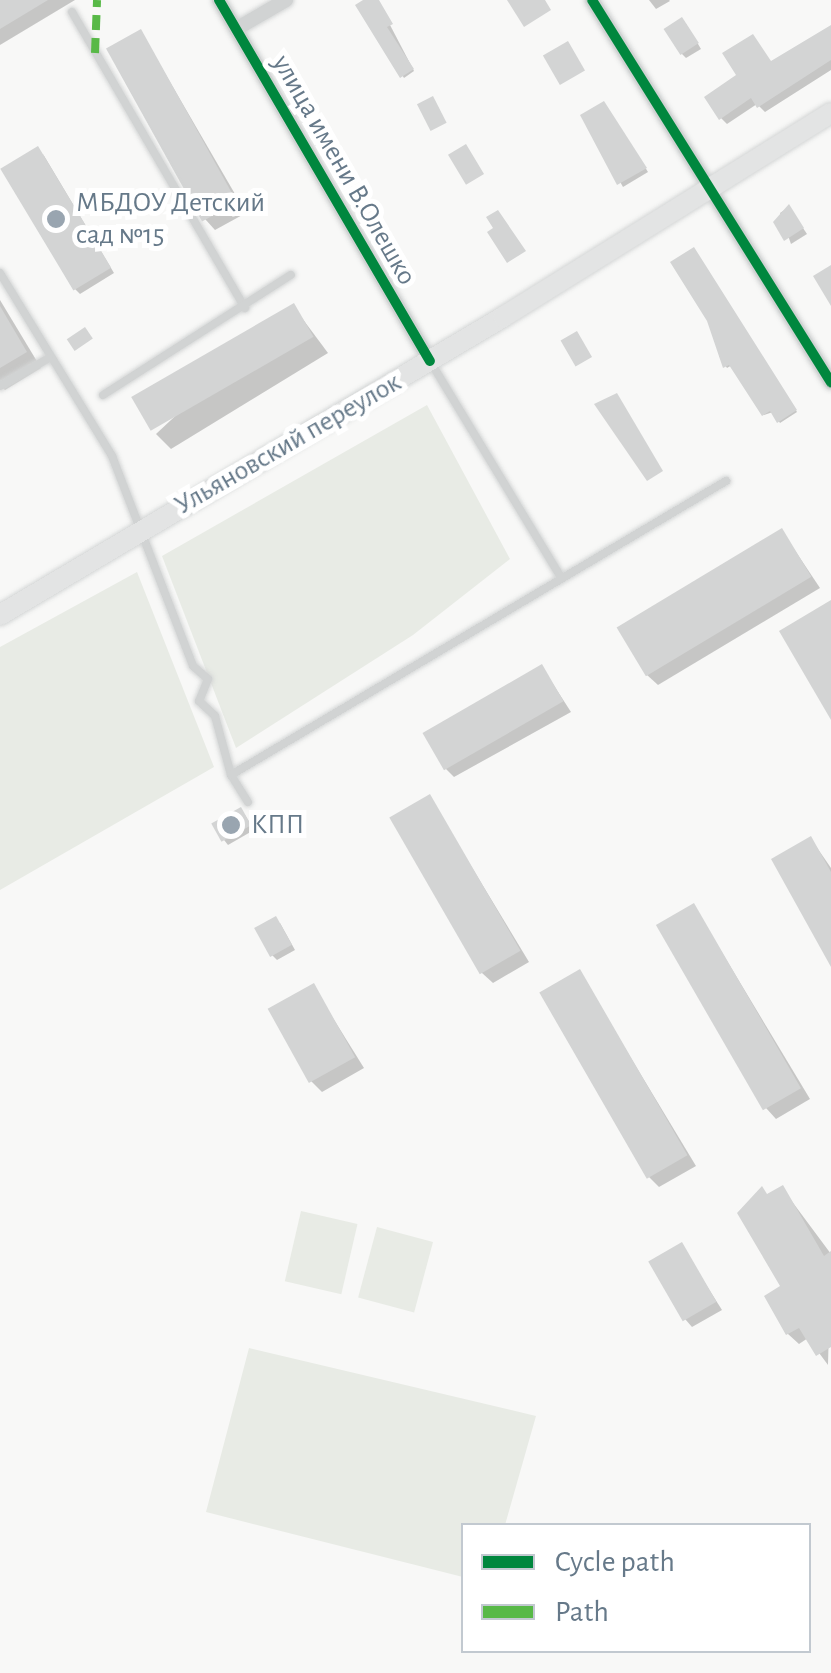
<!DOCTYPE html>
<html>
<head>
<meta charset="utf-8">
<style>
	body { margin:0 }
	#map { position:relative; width:831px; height:1673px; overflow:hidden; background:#f8f8f7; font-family:"Alegreya Sans",sans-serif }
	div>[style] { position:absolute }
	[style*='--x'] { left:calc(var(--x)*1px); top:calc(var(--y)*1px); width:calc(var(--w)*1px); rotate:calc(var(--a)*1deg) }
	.green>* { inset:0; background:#e8ebe5; transform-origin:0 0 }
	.shadow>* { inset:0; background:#0003 }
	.building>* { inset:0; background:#d3d4d4; transform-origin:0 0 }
	.roads { filter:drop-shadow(0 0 2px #d4d6d6) drop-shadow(0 0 2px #d4d6d6) }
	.lane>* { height:8px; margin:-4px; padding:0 4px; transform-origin:4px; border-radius:4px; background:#d1d3d3 }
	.street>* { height:14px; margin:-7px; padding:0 7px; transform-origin:7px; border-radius:7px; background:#d1d3d3 }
	.secondary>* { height:20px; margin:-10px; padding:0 10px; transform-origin:10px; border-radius:10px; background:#e3e4e4 }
	.quiet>* { height:8px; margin-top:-4px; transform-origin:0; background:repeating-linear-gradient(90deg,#58b947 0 15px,transparent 0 23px) }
	.cycleway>* { height:10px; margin:-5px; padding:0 5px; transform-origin:5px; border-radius:5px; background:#00873e }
	.dots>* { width:28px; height:28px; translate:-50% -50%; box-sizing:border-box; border:5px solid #fff; border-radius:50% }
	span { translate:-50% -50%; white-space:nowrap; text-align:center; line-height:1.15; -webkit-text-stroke:10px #fff; paint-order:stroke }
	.street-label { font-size:28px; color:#667989 }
	.poi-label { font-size:28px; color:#667989 }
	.left { translate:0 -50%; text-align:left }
	.legend { position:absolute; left:461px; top:1523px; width:350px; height:130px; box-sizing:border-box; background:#fff; border:2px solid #c2c9d0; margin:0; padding:12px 18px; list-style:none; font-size:30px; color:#667989 }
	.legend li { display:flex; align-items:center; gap:20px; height:50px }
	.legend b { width:50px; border:2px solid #c2c9d0 }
</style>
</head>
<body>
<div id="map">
	<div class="green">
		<div style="clip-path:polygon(427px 405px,510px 559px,413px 635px,236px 748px,162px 556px)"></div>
		<div style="clip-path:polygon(137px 572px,214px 767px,0 890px,0 647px)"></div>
		<div style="left:301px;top:1211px;width:58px;height:72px;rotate:13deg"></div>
		<div style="left:377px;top:1227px;width:58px;height:73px;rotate:15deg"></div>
		<div style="clip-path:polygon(249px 1348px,536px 1416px,505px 1525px,463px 1526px,463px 1577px,206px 1512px)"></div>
	</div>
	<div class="shadow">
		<div style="clip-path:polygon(0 0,75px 0,0 45px)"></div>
		<div style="clip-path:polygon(368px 0,377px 0,414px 71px,404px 78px,359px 6px)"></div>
		<div style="clip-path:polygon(649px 0,669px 0,670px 1px,656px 9px)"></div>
		<div style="clip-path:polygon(686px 24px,701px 49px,686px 58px,682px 54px)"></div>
		<div style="clip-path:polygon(831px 27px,831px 70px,765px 112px,757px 104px,727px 124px,721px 118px,772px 64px)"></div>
		<div style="clip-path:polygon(141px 32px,246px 213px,215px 230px,205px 219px)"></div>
		<div style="clip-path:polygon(607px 107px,648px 172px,623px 187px,583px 116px)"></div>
		<div style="clip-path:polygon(43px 154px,114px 273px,80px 294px,75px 289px)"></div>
		<div style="clip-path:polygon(789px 207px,807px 234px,791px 244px,780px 213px)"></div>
		<div style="clip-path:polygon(695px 252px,797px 412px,780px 423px,773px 412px,764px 415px,732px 365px,727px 368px,719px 356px,725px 353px)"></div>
		<div style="clip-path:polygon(0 300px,41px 368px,5px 390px,0 385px)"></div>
		<div style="clip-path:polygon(293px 306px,328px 353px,171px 449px,156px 434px)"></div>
		<div style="clip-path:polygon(782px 531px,820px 588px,658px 685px,647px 675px)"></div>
		<div style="clip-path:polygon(542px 667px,571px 712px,454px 777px,443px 766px)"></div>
		<div style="clip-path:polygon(430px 798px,529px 962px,493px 983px,482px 973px)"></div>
		<div style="clip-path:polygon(245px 815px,254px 830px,228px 845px,224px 840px)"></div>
		<div style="clip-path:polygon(811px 839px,831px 868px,831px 962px)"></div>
		<div style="clip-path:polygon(694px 906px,810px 1099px,776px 1119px,766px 1108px)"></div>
		<div style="clip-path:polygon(280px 923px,295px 950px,277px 960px,272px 955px)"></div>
		<div style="clip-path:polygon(579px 972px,696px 1166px,659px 1187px,649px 1177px)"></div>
		<div style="clip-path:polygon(313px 986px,364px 1068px,322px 1092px,311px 1081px)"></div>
		<div style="clip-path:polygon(782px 1188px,831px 1254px,828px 1365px,808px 1338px,799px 1344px,788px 1334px,768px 1196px)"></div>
		<div style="clip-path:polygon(681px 1245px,722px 1310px,692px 1327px,685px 1319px)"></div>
	</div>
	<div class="building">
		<div style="clip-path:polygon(0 0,48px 0,0 29px)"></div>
		<div style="clip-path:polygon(363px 0,379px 0,393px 24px,387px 27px,414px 69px,400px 78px,355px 5px)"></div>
		<div style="clip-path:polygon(507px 0,545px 0,551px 10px,524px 27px)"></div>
		<div style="left:682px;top:17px;width:31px;height:22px;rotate:57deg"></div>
		<div style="clip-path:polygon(831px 25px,831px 60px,757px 108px,751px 98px,719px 120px,704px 97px,736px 75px,722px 53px,753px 34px,771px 61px)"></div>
		<div style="left:141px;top:29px;width:198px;height:40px;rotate:61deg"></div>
		<div style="left:568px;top:41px;width:34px;height:29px;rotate:60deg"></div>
		<div style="left:433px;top:96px;width:30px;height:18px;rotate:63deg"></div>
		<div style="clip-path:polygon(604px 101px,647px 168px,617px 185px,580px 115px)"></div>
		<div style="left:466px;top:144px;width:35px;height:21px;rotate:59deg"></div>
		<div style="left:38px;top:146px;width:142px;height:44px;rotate:59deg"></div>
		<div style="clip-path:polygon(789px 204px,804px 228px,784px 241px,773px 222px)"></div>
		<div style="clip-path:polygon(498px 210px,526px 251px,507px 263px,487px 232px,493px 228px,486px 217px)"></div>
		<div style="clip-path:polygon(694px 247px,797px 410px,777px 423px,770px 411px,762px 416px,729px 365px,723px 368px,707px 321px,670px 262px)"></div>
		<div style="clip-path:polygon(831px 265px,831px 306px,813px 276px)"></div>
		<div style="left:294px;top:303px;width:39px;height:188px;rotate:60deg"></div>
		<div style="clip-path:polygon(0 306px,27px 352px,0 368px)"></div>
		<div style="left:85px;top:327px;width:14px;height:22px;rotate:56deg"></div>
		<div style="left:577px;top:331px;width:30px;height:19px;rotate:60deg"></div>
		<div style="clip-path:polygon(617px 393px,663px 471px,647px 481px,594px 404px)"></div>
		<div style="left:782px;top:528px;width:57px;height:193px;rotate:59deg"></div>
		<div style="clip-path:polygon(831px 600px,831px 720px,779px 631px)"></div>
		<div style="left:542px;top:664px;width:43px;height:138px;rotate:60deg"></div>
		<div style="left:430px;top:794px;width:181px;height:47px;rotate:60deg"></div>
		<div style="left:241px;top:807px;width:21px;height:34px;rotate:61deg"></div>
		<div style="clip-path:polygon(811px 836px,831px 872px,831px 967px,771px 859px)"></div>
		<div style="left:694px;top:903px;width:214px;height:44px;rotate:60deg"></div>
		<div style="left:276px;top:916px;width:33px;height:25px;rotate:61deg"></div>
		<div style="left:580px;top:969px;width:215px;height:47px;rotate:60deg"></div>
		<div style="left:314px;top:983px;width:85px;height:53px;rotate:61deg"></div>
		<div style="clip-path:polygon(783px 1185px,824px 1256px,831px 1251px,831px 1347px,816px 1356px,799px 1328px,786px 1335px,764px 1296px,780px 1286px,737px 1213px,762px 1186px,767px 1194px)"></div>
		<div style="left:682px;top:1242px;width:69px;height:39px;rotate:60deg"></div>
	</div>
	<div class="roads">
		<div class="lane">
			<div style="--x:72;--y:12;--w:343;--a:59.7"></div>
			<div style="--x:0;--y:273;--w:215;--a:58.5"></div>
			<div style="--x:112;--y:456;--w:225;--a:68.9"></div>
			<div style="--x:193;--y:666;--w:20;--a:41"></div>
			<div style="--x:208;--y:679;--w:24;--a:112"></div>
			<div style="--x:199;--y:701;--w:22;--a:43"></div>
			<div style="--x:215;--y:716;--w:61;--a:74.8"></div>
			<div style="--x:231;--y:775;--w:32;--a:58"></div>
			<div style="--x:430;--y:361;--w:253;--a:58.8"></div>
			<div style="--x:0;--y:386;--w:56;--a:-29.7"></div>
			<div style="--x:103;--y:395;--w:223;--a:-32.6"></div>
			<div style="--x:231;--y:775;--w:576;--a:-30.71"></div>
		</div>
		<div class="street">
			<div style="--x:219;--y:0;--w:418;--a:59.7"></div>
			<div style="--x:592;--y:0;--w:451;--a:58"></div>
			<div style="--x:236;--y:29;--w:58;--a:-30.1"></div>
		</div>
		<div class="secondary">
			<div style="--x:0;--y:615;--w:585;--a:-30.64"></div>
			<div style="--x:503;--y:317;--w:386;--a:-31.9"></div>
		</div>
	</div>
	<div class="quiet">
		<div style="--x:95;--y:53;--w:53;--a:-87.8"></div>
	</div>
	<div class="cycleway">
		<div style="--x:219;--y:0;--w:418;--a:59.7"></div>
		<div style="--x:592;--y:0;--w:451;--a:58"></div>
	</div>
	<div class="dots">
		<div style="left:56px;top:219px;background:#99a5b0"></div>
		<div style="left:231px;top:825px;background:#99a5b0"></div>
	</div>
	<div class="street-label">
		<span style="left:344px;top:170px;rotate:60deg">улица имени В.Олешко</span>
		<span style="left:288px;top:444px;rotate:-30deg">Ульяновский переулок</span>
	</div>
	<div class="poi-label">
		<span class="left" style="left:76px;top:219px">МБДОУ Детский<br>сад №15</span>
		<span class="left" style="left:251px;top:825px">КПП</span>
	</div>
	<ul class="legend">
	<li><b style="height:12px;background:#00873e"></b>Cycle path</li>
	<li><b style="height:12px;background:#58b947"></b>Path</li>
	</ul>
</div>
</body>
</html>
